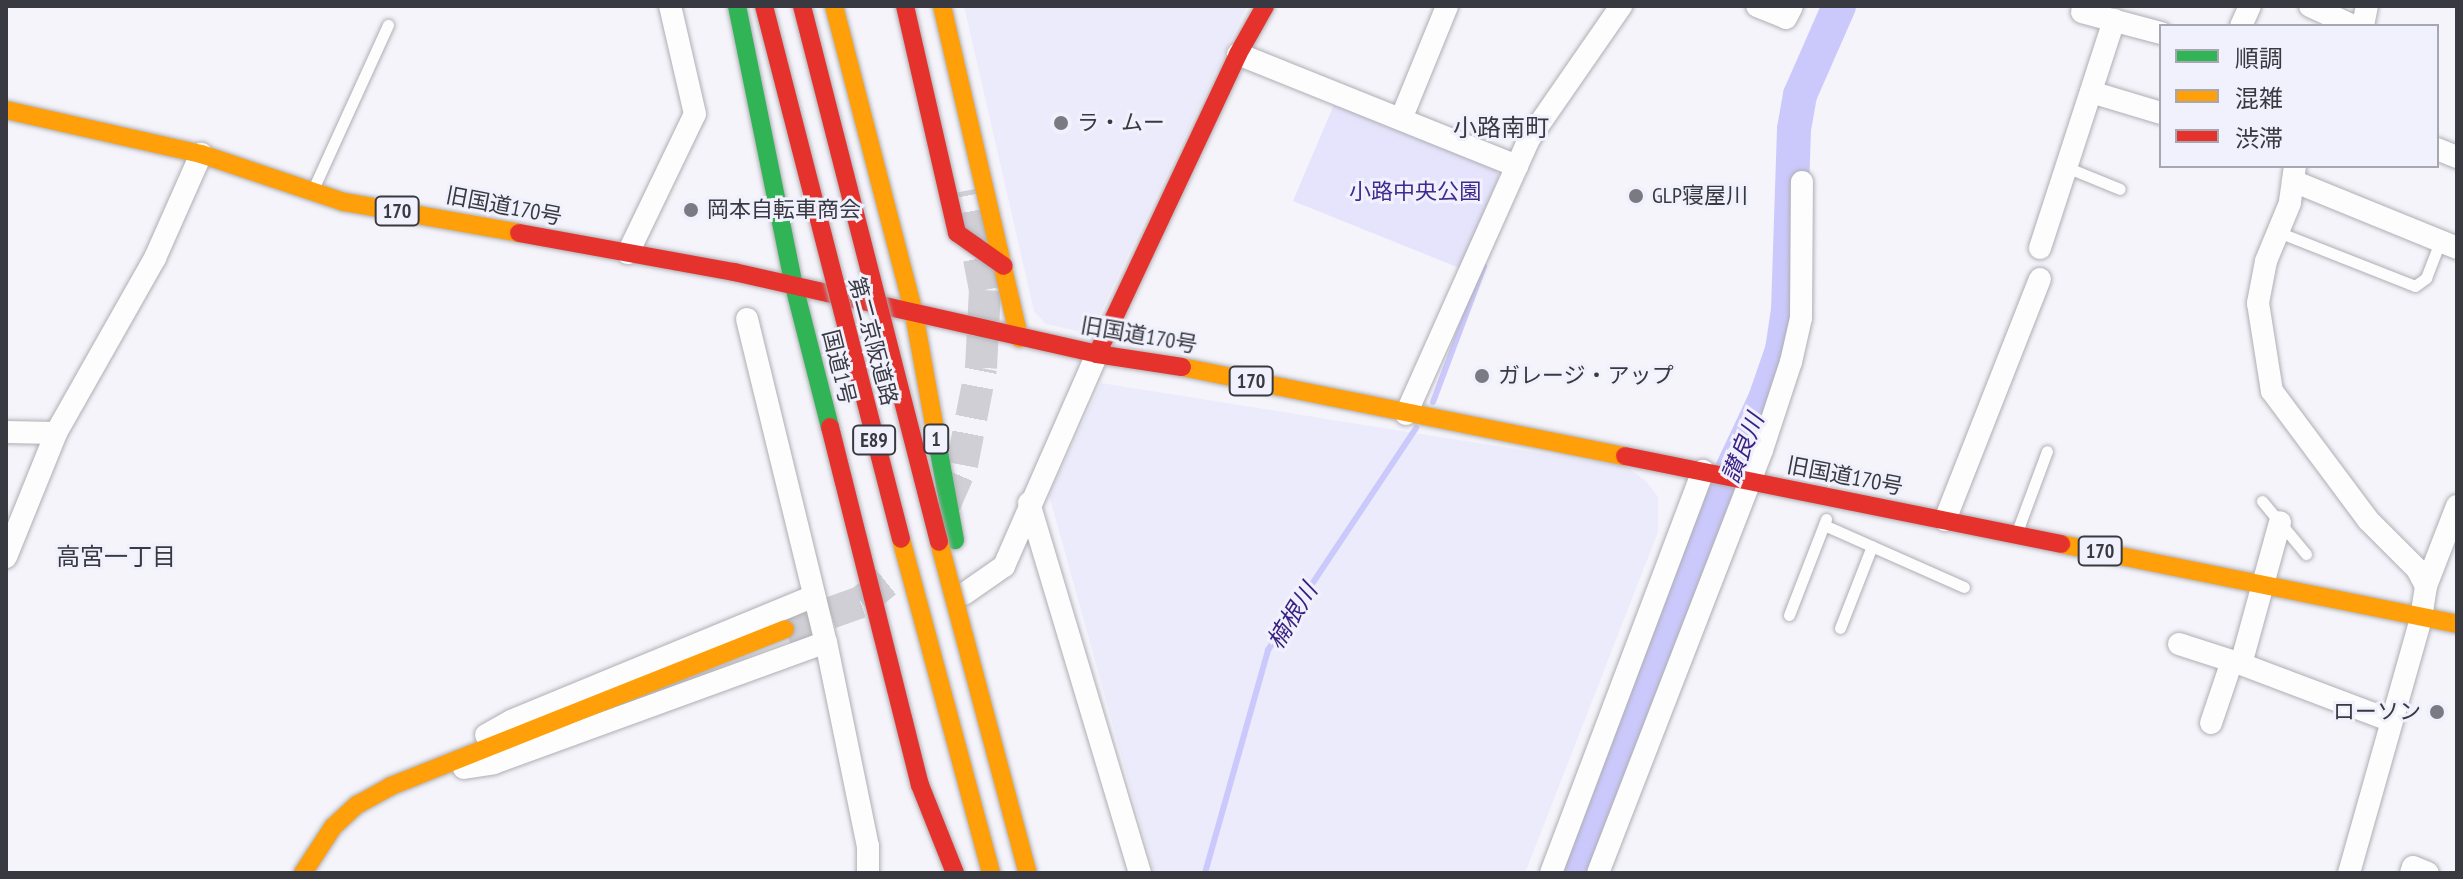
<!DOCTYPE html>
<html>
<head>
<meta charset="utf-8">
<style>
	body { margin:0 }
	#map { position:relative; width:2463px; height:879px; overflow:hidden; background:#f4f4fa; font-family:"PT Sans Narrow","Noto Sans JP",sans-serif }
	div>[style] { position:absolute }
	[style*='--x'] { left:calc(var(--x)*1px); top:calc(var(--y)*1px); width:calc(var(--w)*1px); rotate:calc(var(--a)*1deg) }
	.built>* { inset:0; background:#ebebfc }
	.green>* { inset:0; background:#e5e4fc }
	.stream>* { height:6px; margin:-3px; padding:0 3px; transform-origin:3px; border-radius:3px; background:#cbc9fc }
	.river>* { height:34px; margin:-17px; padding:0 17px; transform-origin:17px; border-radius:17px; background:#cbc9fc }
	.secondary-tunnel>* { height:32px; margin-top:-16px; transform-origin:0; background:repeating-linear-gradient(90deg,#cfcfd5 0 32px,transparent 0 48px) }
	.roads { filter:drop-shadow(0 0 2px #aeaeb4) drop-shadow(0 0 2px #aeaeb4) }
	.lane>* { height:11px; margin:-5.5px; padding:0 5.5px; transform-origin:5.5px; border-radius:5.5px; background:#fdfdfe }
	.street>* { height:22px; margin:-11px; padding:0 11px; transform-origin:11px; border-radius:11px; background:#fdfdfe }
	.fast>* { height:18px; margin:-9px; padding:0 9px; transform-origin:9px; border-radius:9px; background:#30b455 }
	.slow>* { height:18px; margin:-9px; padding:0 9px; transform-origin:9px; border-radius:9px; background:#ff9f0a }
	.jam>* { height:18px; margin:-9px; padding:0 9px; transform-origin:9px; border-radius:9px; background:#e5322d }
	.bridges { filter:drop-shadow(0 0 2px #aeaeb4) drop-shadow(0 0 2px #aeaeb4) }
	.slow-bridge>* { height:18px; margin:-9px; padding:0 9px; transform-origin:9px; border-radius:9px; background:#ff9f0a }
	.jam-bridge>* { height:18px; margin:-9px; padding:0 9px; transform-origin:9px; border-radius:9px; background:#e5322d }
	.dots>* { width:22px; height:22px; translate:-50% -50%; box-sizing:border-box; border:4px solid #f1f1fd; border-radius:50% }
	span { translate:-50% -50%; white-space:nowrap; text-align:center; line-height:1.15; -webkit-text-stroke:6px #f1f1fd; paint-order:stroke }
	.shield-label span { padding:2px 6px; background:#f1f1fd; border:2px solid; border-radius:6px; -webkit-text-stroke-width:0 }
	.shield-label { font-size:20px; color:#393941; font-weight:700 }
	.poi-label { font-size:22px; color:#393941 }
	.left { translate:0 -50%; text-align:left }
	.right { translate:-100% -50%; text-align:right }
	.park-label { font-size:22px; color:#412b8e }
	.street-label { font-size:22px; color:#393941 }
	.neighbourhood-label { font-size:24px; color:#393941 }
	.water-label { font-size:24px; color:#381f82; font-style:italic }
	.frame { position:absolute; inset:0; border:8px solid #393941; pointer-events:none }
	.legend { position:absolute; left:2159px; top:24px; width:280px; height:144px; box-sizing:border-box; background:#f1f1fd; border:2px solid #a7a7b2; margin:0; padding:10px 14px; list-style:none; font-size:24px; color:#393941 }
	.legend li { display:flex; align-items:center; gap:16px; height:40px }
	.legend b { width:40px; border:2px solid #a7a7b2 }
</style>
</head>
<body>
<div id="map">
	<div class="built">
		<div style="clip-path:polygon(964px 6px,1247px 6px,1090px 334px,1046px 324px,1034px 311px)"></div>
		<div style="clip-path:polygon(1101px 383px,1627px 467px,1647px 482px,1658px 497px,1658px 532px,1525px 873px,1154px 873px,1049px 495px)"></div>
	</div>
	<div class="green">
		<div style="clip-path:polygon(1335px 102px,1493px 164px,1499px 176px,1462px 269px,1293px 201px)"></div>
	</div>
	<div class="stream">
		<div style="--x:1433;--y:402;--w:145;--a:-69.4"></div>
		<div style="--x:1205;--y:873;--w:232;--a:-74.2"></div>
		<div style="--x:1268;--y:650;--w:267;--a:-56.3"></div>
	</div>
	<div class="river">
		<div style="--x:1570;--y:873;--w:402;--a:-68.4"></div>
		<div style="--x:1718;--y:499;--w:110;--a:-64.8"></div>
		<div style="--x:1765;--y:399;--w:52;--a:-70.9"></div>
		<div style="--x:1782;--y:350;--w:40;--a:-81.5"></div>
		<div style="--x:1788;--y:310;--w:181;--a:-88.1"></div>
		<div style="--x:1794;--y:129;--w:35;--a:-80"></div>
		<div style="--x:1800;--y:95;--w:97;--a:-66.3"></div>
	</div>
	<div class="secondary-tunnel">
		<div style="--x:945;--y:504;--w:43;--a:-66.4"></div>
		<div style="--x:962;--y:465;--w:99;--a:-78.9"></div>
		<div style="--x:981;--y:368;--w:78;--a:-87.1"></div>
		<div style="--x:985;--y:290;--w:101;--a:-100.9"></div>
		<div style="--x:785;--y:629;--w:81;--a:-19.6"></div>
		<div style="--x:861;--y:602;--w:36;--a:-39"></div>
	</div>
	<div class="roads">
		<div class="lane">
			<div style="--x:2066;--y:167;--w:58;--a:22.2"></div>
			<div style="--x:315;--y:185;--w:176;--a:-65.5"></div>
			<div style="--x:2278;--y:232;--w:147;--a:21.5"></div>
			<div style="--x:2415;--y:286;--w:14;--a:-36"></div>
			<div style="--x:2426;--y:278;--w:40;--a:-69"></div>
			<div style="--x:2262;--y:501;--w:69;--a:50.3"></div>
			<div style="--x:1824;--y:525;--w:153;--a:23.9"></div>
			<div style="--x:2018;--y:529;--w:83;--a:-69.6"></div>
			<div style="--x:1789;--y:615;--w:103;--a:-68.9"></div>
			<div style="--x:1840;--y:628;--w:88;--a:-68.7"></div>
		</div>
		<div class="street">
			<div style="--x:1757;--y:6;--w:31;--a:22"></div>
			<div style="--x:1786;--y:18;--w:13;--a:-63"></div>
			<div style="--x:2310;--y:6;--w:47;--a:24.9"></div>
			<div style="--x:2082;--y:12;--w:82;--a:14.9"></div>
			<div style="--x:2241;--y:26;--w:22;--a:-66"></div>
			<div style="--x:2363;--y:26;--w:20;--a:-79"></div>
			<div style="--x:1238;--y:54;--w:301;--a:21.9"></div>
			<div style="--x:2091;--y:92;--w:73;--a:16.7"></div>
			<div style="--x:1401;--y:119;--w:122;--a:-67.8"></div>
			<div style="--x:2437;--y:149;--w:22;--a:22"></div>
			<div style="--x:2295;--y:166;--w:37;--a:98"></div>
			<div style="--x:2290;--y:203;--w:63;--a:112.5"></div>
			<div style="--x:2266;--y:261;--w:43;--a:100.8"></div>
			<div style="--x:2258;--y:303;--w:89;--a:81"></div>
			<div style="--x:2272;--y:391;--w:161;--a:53.3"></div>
			<div style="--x:2368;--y:520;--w:69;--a:45"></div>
			<div style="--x:2417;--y:569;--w:19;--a:62"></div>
			<div style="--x:2293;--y:181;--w:177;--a:22.2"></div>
			<div style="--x:2040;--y:248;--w:240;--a:-72"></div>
			<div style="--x:628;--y:253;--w:154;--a:-64.3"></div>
			<div style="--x:695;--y:114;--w:111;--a:-103"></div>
			<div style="--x:747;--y:319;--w:333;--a:76.3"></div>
			<div style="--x:826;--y:642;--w:208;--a:78.4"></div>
			<div style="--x:868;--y:846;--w:27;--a:90"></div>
			<div style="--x:1406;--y:414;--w:301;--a:-65.9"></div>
			<div style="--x:1529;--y:139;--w:162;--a:-55.3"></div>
			<div style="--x:6;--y:432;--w:50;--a:1.1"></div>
			<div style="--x:1029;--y:503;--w:386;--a:73.3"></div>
			<div style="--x:1945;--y:520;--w:259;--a:-68.5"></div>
			<div style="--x:6;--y:557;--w:134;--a:-68"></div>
			<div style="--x:56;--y:433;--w:201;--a:-60.5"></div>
			<div style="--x:155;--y:258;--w:114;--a:-66.1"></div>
			<div style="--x:964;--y:594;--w:49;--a:-35"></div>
			<div style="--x:1004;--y:566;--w:232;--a:-66.3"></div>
			<div style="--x:2179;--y:644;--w:65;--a:17.9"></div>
			<div style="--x:2241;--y:664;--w:147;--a:-74.6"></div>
			<div style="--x:2241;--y:664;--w:161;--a:20.7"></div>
			<div style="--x:2211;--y:723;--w:65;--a:-71.3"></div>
			<div style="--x:486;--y:735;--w:29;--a:-29"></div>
			<div style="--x:511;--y:721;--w:328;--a:-22.4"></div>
			<div style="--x:464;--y:768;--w:30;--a:-9"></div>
			<div style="--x:494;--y:763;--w:353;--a:-20"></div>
			<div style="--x:1551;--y:873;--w:430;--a:-69.3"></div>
			<div style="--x:1598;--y:873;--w:454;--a:-68.8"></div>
			<div style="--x:1762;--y:450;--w:93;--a:-71.8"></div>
			<div style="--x:1791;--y:362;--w:45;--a:-77.2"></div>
			<div style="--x:1801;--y:318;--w:136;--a:-89.6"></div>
			<div style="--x:2349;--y:873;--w:265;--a:-74.2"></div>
			<div style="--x:2421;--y:618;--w:32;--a:-81"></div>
			<div style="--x:2426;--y:586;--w:86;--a:-68.8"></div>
			<div style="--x:2411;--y:873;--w:6;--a:-72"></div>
			<div style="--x:2413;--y:867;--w:16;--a:22"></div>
		</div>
		<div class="fast">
			<div style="--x:737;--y:6;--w:286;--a:78.5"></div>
			<div style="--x:794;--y:286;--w:146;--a:75.7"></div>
			<div style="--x:935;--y:430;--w:112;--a:79.7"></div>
		</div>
		<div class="slow">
			<div style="--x:834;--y:6;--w:318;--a:75.4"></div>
			<div style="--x:914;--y:314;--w:118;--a:79.7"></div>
			<div style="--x:942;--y:6;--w:341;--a:76.9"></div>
			<div style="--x:6;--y:110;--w:200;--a:12.7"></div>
			<div style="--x:201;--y:154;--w:151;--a:18.6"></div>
			<div style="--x:344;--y:202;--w:178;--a:10"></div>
			<div style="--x:1182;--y:367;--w:452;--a:11.4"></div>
			<div style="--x:2061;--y:544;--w:404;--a:11.4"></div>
			<div style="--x:303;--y:873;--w:55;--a:-56.9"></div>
			<div style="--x:333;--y:827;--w:33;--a:-43"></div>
			<div style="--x:357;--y:805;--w:39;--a:-29"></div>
			<div style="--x:391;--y:786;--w:424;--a:-21.7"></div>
		</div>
		<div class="jam">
			<div style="--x:905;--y:6;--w:233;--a:77.1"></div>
			<div style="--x:957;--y:233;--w:57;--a:35.1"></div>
			<div style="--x:519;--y:233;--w:219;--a:10.3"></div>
			<div style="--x:734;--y:272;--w:372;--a:12.7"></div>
			<div style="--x:1097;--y:354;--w:86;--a:8.7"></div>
			<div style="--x:1097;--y:354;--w:331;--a:-64.8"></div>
			<div style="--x:1238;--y:54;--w:55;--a:-60.6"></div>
			<div style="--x:830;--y:427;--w:369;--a:75.9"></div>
			<div style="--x:920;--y:785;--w:95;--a:68.3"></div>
			<div style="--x:1625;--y:456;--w:445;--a:11.4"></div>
		</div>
	</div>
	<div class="bridges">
		<div class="slow-bridge">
			<div style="--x:901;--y:539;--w:346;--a:74.9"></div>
			<div style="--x:939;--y:542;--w:343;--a:75"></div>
		</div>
		<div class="jam-bridge">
			<div style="--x:764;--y:6;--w:550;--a:75.58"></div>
			<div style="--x:802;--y:6;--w:553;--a:75.66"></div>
		</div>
	</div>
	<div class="dots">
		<div style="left:1061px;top:123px;background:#7a7a82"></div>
		<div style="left:1636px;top:196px;background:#7a7a82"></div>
		<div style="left:691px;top:210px;background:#7a7a82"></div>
		<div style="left:1482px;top:376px;background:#7a7a82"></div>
		<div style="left:2437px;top:712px;background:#7a7a82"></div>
	</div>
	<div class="shield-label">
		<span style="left:397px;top:211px">170</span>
		<span style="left:1251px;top:381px">170</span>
		<span style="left:936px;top:439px">1</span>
		<span style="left:874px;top:440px">E89</span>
		<span style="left:2100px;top:551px">170</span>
	</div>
	<div class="poi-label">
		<span class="left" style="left:1077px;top:123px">ラ・ムー</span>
		<span class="left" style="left:1652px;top:196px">GLP寝屋川</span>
		<span class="left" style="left:707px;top:210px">岡本自転車商会</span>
		<span class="left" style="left:1498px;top:376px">ガレージ・アップ</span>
		<span class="right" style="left:2421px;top:712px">ローソン</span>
	</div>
	<div class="park-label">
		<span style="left:1415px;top:192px">小路中央公園</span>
	</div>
	<div class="street-label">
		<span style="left:504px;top:206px;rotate:11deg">旧国道170号</span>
		<span style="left:1139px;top:335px;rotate:10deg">旧国道170号</span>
		<span style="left:873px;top:341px;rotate:75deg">第二京阪道路</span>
		<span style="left:839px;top:367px;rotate:76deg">国道1号</span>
		<span style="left:1845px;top:476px;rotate:11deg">旧国道170号</span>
	</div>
	<div class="neighbourhood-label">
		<span style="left:1501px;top:128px">小路南町</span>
		<span style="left:116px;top:557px">高宮一丁目</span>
	</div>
	<div class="water-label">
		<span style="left:1743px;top:448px;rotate:-68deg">讃良川</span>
		<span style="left:1292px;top:616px;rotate:-58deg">楠根川</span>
	</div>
	<div class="frame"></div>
	<ul class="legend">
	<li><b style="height:10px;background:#30b455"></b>順調</li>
	<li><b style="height:10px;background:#ff9f0a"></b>混雑</li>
	<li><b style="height:10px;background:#e5322d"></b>渋滞</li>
	</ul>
</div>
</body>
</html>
